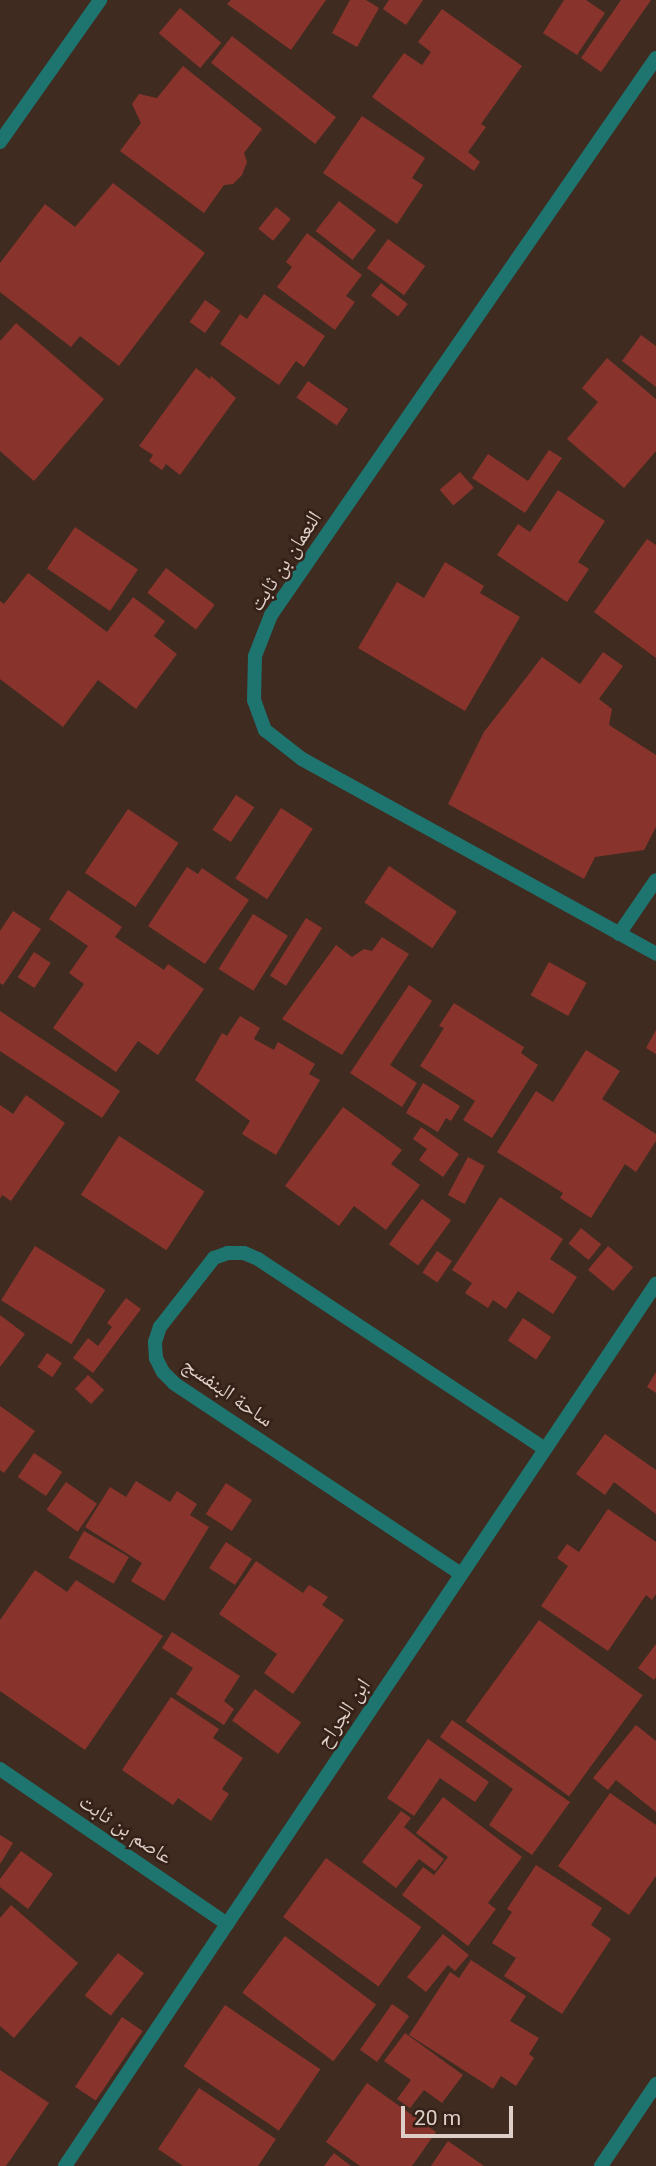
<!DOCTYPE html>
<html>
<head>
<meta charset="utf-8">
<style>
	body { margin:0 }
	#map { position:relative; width:656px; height:2166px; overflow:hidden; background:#402b20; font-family:Roboto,"Noto Naskh Arabic",sans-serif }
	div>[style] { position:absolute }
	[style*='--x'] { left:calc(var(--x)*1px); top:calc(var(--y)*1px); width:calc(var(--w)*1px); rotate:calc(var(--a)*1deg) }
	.building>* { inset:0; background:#88342c; transform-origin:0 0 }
	.street>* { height:14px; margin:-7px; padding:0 7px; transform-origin:7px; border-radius:7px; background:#1e756f }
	span { translate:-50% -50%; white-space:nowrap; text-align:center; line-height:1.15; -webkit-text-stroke:5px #352117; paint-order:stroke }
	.street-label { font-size:21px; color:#ddcfc8 }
	.scale { position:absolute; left:401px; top:2106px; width:112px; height:32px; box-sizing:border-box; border:4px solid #ddcfc8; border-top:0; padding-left:9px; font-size:21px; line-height:24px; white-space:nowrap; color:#ddcfc8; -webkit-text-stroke:5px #352117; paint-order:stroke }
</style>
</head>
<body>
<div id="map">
	<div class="building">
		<div style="clip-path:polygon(231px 0,326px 0,291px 50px,227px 4px)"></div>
		<div style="clip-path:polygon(350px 0,366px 0,379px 8px,357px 47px,332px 33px)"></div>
		<div style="clip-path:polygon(389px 0,423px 0,406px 25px,383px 9px)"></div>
		<div style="clip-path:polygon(564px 0,586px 0,605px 13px,577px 55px,543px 33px)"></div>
		<div style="clip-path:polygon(621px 0,651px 0,601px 72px,581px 58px)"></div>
		<div style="left:180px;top:8px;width:54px;height:33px;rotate:40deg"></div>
		<div style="clip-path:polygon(442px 9px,522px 66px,481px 124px,486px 127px,468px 152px,480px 162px,474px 171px,372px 97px,404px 53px,422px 65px,431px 52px,418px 42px)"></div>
		<div style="left:232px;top:36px;width:132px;height:34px;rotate:38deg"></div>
		<div style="clip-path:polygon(183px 66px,262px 129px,244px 153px,247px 162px,242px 175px,233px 184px,224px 185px,204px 213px,120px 151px,141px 123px,132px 104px,139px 94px,157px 98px)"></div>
		<div style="clip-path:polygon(362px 116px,425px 158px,412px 178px,423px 185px,397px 224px,323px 173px)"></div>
		<div style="clip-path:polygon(113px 183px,205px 253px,119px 366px,80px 336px,71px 347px,0 292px,0 263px,45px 204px,75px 227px)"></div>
		<div style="left:339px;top:201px;width:47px;height:38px;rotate:38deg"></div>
		<div style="left:276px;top:207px;width:19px;height:28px;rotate:39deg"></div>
		<div style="clip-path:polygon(307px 233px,362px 275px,346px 296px,355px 302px,335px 330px,277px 287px,292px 267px,286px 262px)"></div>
		<div style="left:388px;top:239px;width:46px;height:36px;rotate:36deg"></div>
		<div style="left:381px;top:283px;width:34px;height:16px;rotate:38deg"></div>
		<div style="clip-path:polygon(264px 294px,325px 336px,304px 367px,296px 361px,279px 385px,220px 344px,240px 314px,247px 319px)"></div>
		<div style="left:205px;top:300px;width:19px;height:27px;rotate:35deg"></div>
		<div style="clip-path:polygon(16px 323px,104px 399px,34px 481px,0 451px,0 341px)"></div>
		<div style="clip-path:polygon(641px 335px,656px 346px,656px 387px,622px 361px)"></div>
		<div style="clip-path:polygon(607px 358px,656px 399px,656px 451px,624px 488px,567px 439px,598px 402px,582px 388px)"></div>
		<div style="clip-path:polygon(196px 368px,210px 379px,211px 376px,236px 398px,180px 475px,166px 464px,162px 470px,149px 461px,153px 455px,139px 446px)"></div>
		<div style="left:308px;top:381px;width:49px;height:20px;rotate:35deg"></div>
		<div style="clip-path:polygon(549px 450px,562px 458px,525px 513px,472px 478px,488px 454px,528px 481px)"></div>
		<div style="left:460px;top:472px;width:21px;height:27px;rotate:49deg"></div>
		<div style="clip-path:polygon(558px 490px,605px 521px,578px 562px,589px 569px,567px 602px,497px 555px,518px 524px,530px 532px)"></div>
		<div style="left:75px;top:527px;width:76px;height:50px;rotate:34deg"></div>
		<div style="clip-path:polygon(647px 539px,656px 545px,656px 658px,594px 612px)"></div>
		<div style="clip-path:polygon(445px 562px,484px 586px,480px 593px,520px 617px,465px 711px,358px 648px,397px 582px,424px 598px)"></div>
		<div style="left:166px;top:568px;width:61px;height:31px;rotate:37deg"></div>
		<div style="clip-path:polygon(28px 573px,107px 632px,133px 597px,165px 621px,154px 636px,177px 654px,136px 709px,98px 680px,63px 727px,0 679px,0 601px,4px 604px)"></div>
		<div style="clip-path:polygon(603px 652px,623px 666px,599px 699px,612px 709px,609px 725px,656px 755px,656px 827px,644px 850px,595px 857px,584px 879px,448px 804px,484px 732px,542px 657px,580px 684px)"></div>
		<div style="left:236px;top:795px;width:22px;height:42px;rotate:34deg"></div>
		<div style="left:281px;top:808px;width:38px;height:84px;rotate:33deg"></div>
		<div style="left:128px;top:809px;width:61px;height:77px;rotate:34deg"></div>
		<div style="left:389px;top:866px;width:82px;height:44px;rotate:34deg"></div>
		<div style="clip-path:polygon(187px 867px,198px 874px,202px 868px,249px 900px,205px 964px,148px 926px)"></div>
		<div style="clip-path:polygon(68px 890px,122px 927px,115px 937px,164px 970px,168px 964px,204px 989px,158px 1055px,138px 1041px,116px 1072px,53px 1028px,84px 984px,69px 973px,88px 946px,49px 919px)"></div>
		<div style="clip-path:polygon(13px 911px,41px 929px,3px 985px,0 983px,0 931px)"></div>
		<div style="left:253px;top:914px;width:41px;height:65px;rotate:32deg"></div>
		<div style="left:306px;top:918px;width:19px;height:68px;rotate:32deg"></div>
		<div style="clip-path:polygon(382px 937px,409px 954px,342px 1055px,282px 1019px,336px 945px,352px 957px,364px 949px,372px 951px)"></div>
		<div style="left:34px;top:952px;width:20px;height:30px;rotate:33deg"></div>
		<div style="left:549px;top:962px;width:43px;height:38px;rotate:29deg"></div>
		<div style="clip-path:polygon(409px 985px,432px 1001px,390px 1065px,417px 1083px,402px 1107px,350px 1073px)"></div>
		<div style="clip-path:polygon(454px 1003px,524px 1047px,521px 1053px,538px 1065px,492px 1138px,463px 1120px,475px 1101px,420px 1066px,444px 1028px,439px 1026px)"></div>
		<div style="clip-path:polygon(0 1011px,120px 1091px,102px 1118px,0 1051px)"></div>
		<div style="clip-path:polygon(240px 1016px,260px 1028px,254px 1039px,274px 1050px,278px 1042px,315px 1064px,309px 1074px,320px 1080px,276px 1155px,242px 1134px,250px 1121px,195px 1080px,222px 1033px,227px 1036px)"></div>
		<div style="clip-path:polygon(656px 1030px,656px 1054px,646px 1048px)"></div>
		<div style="clip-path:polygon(586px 1050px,620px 1071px,602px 1099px,656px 1134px,656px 1141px,636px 1172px,625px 1164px,591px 1218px,560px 1198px,563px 1193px,497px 1152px,536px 1091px,553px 1102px)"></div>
		<div style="clip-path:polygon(423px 1083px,460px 1106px,451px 1121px,446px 1118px,438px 1132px,406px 1113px)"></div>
		<div style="clip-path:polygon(26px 1095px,65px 1123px,11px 1201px,2px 1195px,0 1199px,0 1105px,13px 1114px)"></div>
		<div style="clip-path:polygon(343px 1107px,402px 1150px,391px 1164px,420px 1185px,386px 1230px,354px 1206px,339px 1226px,285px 1186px)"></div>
		<div style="clip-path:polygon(421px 1127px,459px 1154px,443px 1177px,419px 1160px,427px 1149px,413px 1139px)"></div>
		<div style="left:119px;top:1136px;width:102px;height:70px;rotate:33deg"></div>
		<div style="left:468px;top:1157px;width:19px;height:43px;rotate:28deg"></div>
		<div style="clip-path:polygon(500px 1197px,563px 1239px,550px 1259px,577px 1277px,553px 1314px,518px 1291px,506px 1309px,493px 1300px,488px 1308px,465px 1293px,472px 1283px,452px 1270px)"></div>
		<div style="left:422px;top:1199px;width:36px;height:56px;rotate:36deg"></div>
		<div style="left:581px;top:1228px;width:26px;height:20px;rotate:39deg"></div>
		<div style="left:35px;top:1246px;width:83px;height:64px;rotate:32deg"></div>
		<div style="left:608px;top:1246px;width:33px;height:31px;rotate:40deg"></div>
		<div style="left:437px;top:1251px;width:18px;height:26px;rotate:34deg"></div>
		<div style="clip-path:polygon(126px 1298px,141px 1309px,93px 1373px,73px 1358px,88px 1338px,98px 1346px,112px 1327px,107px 1323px)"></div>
		<div style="clip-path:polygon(0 1315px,25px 1334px,0 1367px)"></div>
		<div style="left:523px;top:1318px;width:34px;height:27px;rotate:34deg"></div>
		<div style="left:47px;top:1353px;width:18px;height:17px;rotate:34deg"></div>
		<div style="clip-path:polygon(656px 1372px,656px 1393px,647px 1387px)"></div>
		<div style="left:88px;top:1375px;width:22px;height:19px;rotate:43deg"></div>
		<div style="clip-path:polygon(0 1406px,35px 1431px,4px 1473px,0 1470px)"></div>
		<div style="clip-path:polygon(605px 1434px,656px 1470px,656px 1514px,614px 1482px,605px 1495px,576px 1474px)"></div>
		<div style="left:34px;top:1453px;width:34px;height:29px;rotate:34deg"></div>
		<div style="clip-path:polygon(136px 1481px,170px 1502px,177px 1491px,197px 1504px,190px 1515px,209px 1527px,164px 1601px,131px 1581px,142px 1563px,85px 1527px,110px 1487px,126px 1497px)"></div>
		<div style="left:66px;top:1482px;width:38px;height:34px;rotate:35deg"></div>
		<div style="left:226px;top:1483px;width:31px;height:37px;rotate:33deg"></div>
		<div style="clip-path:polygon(608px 1509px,656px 1542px,656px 1594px,652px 1600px,646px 1595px,608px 1651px,541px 1606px,568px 1566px,557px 1558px,567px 1544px,579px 1552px)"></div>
		<div style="left:84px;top:1531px;width:52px;height:31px;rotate:30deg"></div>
		<div style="left:226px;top:1542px;width:31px;height:31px;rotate:33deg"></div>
		<div style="clip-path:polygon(256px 1561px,303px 1593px,309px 1585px,328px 1597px,322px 1605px,344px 1620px,293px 1694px,264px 1673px,277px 1654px,219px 1614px)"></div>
		<div style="clip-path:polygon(35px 1570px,67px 1592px,76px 1580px,163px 1636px,85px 1750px,0 1691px,0 1620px)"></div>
		<div style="left:539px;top:1620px;width:128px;height:125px;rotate:36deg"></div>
		<div style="clip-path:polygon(172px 1632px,240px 1676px,224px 1701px,234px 1709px,224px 1725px,176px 1694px,193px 1668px,162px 1648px)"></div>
		<div style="clip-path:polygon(656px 1644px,656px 1677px,654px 1680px,638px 1668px)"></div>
		<div style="left:255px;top:1689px;width:57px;height:39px;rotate:36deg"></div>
		<div style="clip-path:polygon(171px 1697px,219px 1729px,213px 1738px,243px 1758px,222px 1789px,229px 1794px,211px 1821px,178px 1798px,173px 1805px,122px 1770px)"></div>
		<div style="clip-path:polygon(452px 1720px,570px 1802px,532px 1855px,489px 1825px,513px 1789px,440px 1737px)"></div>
		<div style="clip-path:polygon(636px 1725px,656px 1741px,656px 1812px,616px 1780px,608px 1790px,593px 1778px)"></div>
		<div style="clip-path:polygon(428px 1739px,489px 1782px,475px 1802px,440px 1778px,414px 1816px,387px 1798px)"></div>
		<div style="clip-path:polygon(610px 1793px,656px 1825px,656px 1876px,629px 1915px,558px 1866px)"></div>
		<div style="clip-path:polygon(443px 1797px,522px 1857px,488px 1903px,496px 1909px,468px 1946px,402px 1895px,423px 1867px,434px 1875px,448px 1857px,416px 1833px)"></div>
		<div style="clip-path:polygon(401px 1811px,411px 1818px,404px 1827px,444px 1859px,435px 1871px,419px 1859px,396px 1888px,362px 1862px)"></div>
		<div style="clip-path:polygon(0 1835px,13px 1843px,0 1864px)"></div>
		<div style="clip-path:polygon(21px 1851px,53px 1874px,28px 1909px,0 1887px,0 1879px)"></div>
		<div style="left:326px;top:1858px;width:118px;height:73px;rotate:36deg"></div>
		<div style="clip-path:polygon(536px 1865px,602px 1908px,591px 1925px,611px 1939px,562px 2014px,504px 1976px,516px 1958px,492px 1943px,512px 1912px,507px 1909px)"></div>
		<div style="clip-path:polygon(11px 1905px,78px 1963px,14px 2038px,0 2026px,0 1918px)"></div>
		<div style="clip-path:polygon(443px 1934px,469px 1955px,455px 1971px,448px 1965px,426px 1992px,407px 1977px)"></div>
		<div style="left:285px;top:1936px;width:114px;height:71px;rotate:37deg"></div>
		<div style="left:118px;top:1953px;width:33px;height:54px;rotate:38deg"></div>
		<div style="clip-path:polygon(471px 1960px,526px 1996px,510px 2021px,539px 2038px,529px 2054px,534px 2058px,516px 2086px,501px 2076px,493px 2089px,409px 2035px,450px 1972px,459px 1978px)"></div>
		<div style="left:392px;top:2004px;width:21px;height:56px;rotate:35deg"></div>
		<div style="left:225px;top:2005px;width:115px;height:74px;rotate:34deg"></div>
		<div style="left:122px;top:2017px;width:25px;height:84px;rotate:34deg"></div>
		<div style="clip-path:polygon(405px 2033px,463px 2075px,442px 2103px,424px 2090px,410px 2108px,397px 2099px,411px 2080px,384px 2061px)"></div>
		<div style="clip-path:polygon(0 2070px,49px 2103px,6px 2166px,0 2166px)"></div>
		<div style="clip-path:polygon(367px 2083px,436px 2132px,412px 2166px,360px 2166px,326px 2142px)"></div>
		<div style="clip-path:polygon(199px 2088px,276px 2139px,258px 2166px,183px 2166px,158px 2149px)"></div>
		<div style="clip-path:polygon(448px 2141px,484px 2166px,431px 2166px)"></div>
		<div style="clip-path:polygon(334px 2153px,351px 2166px,324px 2166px)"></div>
	</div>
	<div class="street">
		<div style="--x:656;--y:58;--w:677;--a:124.65"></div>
		<div style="--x:271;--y:615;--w:44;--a:111.3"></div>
		<div style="--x:255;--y:656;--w:44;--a:91.3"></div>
		<div style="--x:254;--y:700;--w:32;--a:70"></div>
		<div style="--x:265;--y:730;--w:47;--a:38.1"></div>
		<div style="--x:302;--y:759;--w:404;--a:28.8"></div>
		<div style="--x:0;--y:142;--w:174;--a:-54.8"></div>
		<div style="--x:619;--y:934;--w:65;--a:-55.6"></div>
		<div style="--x:461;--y:1574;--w:345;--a:-146.4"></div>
		<div style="--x:174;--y:1383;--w:16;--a:-135"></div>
		<div style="--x:163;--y:1372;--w:16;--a:-117"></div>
		<div style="--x:156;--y:1358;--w:16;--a:-94"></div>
		<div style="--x:155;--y:1342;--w:16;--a:-72"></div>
		<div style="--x:160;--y:1327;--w:88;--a:-52"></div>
		<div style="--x:214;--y:1258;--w:15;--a:-20"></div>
		<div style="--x:228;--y:1253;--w:16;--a:0"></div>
		<div style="--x:244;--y:1253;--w:15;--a:23"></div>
		<div style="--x:258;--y:1259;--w:343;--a:33.5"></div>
		<div style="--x:0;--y:1769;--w:275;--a:34.3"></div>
		<div style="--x:65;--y:2166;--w:1062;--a:-56.18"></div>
		<div style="--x:601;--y:2166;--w:99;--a:-56.1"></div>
	</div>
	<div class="street-label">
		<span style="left:285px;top:561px;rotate:-57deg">النعمان بن ثابت</span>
		<span style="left:228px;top:1392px;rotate:35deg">ساحة البنفسج</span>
		<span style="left:343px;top:1713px;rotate:-56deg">ابن الجراح</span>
		<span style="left:126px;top:1829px;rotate:34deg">عاصم بن ثابت</span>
	</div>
	<div class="scale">20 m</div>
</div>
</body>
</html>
